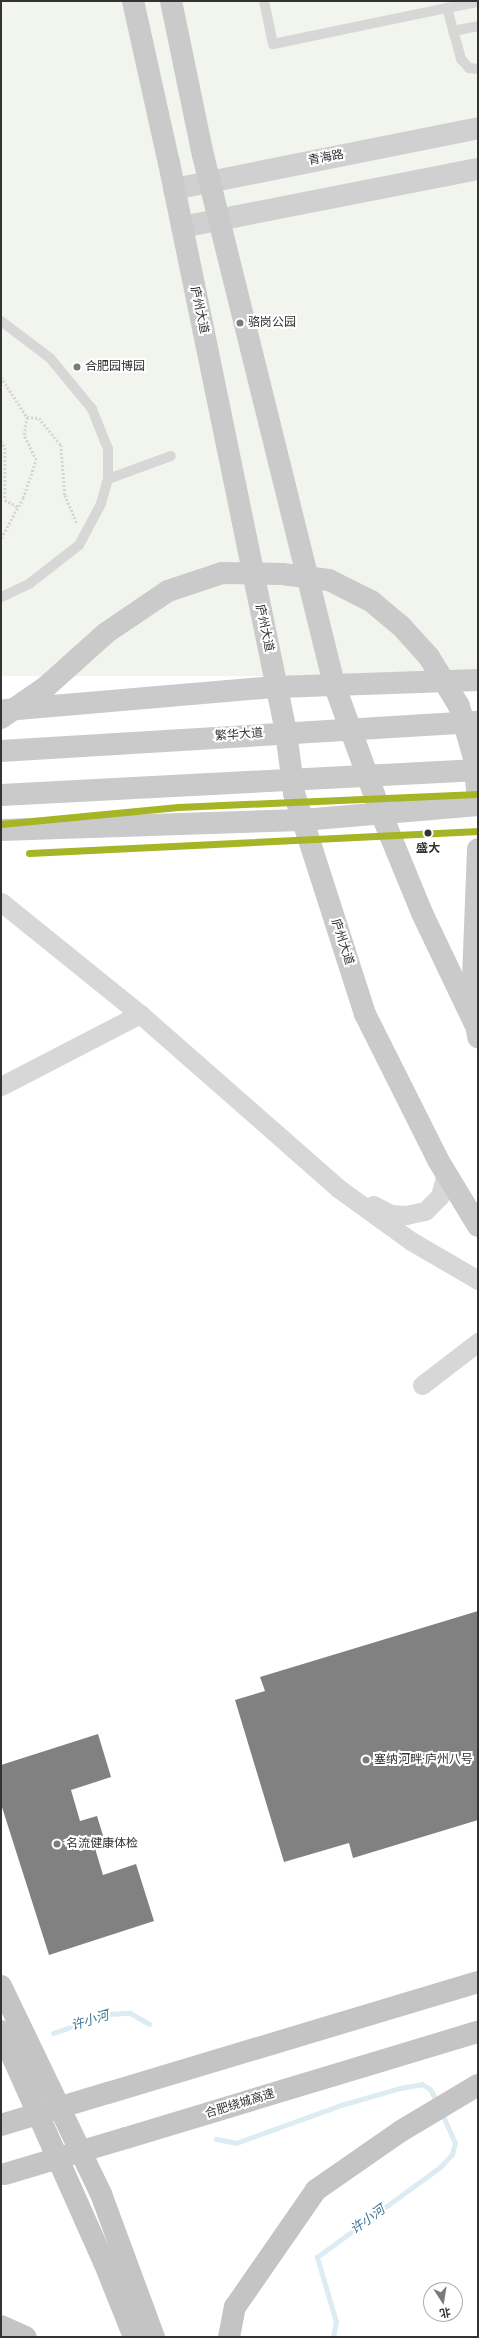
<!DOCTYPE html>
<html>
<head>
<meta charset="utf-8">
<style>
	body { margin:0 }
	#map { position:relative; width:479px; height:2338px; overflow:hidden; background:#fff; font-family:"Public Sans","Noto Sans SC",sans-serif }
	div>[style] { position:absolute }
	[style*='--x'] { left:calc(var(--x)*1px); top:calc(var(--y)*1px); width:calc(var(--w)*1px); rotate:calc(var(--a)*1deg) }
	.green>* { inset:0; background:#f1f5ed; transform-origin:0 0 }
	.stream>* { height:5px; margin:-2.5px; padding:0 2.5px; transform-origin:2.5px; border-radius:2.5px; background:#ddebf3 }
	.building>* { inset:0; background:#818181 }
	.path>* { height:2.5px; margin-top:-1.25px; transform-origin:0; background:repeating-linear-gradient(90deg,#d6d6d6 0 2px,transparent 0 4px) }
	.lane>* { height:10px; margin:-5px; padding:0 5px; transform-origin:5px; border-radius:5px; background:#d7d7d7 }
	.street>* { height:19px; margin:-9.5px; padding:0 9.5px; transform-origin:9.5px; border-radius:9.5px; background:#d7d7d7 }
	.secondary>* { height:22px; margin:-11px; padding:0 11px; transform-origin:11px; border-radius:11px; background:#d0d0d0 }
	.primary>* { height:22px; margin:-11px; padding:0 11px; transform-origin:11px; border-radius:11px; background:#cacaca }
	.highway>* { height:22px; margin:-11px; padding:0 11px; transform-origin:11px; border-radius:11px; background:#c4c4c4 }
	.primary-bridge>* { height:22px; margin:-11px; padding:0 11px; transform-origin:11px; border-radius:11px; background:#cacaca }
	.highway-bridge>* { height:22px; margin:-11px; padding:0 11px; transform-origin:11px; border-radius:11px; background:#c4c4c4 }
	.metro-1>* { height:7px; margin:-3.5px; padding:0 3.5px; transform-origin:3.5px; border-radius:3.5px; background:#a5b525 }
	.dots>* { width:11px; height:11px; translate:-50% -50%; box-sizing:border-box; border:2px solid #fff; border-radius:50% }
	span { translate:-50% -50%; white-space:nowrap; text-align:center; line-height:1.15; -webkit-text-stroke:4px #fff; paint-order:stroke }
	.street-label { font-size:12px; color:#333 }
	.poi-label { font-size:12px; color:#333 }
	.left { translate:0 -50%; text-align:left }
	.stop-label { font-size:12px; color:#333; font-weight:700 }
	.water-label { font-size:13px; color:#3f7597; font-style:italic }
	.frame { position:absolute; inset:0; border:2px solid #333; pointer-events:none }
	.north { position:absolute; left:423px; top:2282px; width:40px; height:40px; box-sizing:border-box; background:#fff; border:1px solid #adadad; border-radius:50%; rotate:168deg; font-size:11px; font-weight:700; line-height:16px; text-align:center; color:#333 }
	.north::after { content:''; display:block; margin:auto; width:14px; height:18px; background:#7a7a7a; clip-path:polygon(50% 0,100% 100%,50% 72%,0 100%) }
</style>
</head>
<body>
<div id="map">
	<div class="green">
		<div style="left:1px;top:1px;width:477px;height:675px"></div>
	</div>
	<div class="stream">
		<div style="--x:53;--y:2033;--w:58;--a:-19.1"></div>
		<div style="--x:108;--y:2014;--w:22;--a:-3"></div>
		<div style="--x:130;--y:2013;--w:22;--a:30"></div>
		<div style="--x:216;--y:2139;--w:20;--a:11"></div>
		<div style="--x:236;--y:2143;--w:112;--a:-19.9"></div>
		<div style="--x:341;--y:2105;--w:61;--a:-16.1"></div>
		<div style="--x:400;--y:2088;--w:22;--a:-10"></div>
		<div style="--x:422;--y:2084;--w:9;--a:32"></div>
		<div style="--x:430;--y:2089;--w:10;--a:61"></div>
		<div style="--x:333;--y:2337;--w:15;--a:-79"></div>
		<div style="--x:336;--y:2322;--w:68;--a:-106.3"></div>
		<div style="--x:317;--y:2257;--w:152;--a:-36.2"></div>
		<div style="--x:440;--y:2167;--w:18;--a:-47"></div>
		<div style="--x:452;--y:2154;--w:11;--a:-75"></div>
		<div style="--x:455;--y:2143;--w:27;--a:-114"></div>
	</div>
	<div class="building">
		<div style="clip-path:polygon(478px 1611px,478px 1820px,353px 1858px,349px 1843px,284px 1862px,235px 1700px,265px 1691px,260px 1677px)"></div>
		<div style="clip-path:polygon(98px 1734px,111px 1777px,71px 1790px,80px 1821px,97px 1816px,105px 1842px,94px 1845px,103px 1875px,136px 1864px,154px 1921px,49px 1955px,1px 1804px,1px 1765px)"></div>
	</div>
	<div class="path">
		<div style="--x:1;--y:377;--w:48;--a:57"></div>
		<div style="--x:1;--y:441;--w:8;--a:60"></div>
		<div style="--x:5;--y:448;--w:52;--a:90"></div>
		<div style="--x:5;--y:500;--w:15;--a:28"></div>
		<div style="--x:1;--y:538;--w:46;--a:-61.2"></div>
		<div style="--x:23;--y:498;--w:40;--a:-71.1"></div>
		<div style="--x:36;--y:460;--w:28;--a:-116"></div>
		<div style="--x:24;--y:435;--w:18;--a:-81"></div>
		<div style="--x:27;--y:417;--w:12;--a:5"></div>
		<div style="--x:39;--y:418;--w:35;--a:51"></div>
		<div style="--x:61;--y:445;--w:50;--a:85.4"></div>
		<div style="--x:65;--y:495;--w:30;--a:67"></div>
	</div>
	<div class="lane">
		<div style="--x:264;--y:1;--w:44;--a:78.2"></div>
		<div style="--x:273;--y:44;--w:178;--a:-11.7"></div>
		<div style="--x:447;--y:8;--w:53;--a:74.6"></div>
		<div style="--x:461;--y:59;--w:12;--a:48"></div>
		<div style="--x:469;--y:68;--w:9;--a:6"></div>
		<div style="--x:447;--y:8;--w:32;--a:-11"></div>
		<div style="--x:453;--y:31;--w:25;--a:-11"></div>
		<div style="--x:1;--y:321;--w:61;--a:37.1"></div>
		<div style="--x:50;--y:358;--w:66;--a:50.5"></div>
		<div style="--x:92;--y:409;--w:43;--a:68.2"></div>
		<div style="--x:108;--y:449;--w:30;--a:90"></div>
		<div style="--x:108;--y:479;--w:26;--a:106"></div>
		<div style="--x:101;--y:504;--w:47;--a:118.2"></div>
		<div style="--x:79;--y:545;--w:63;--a:142"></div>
		<div style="--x:29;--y:584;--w:31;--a:155"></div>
		<div style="--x:108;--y:479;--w:67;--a:-20.1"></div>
	</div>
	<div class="street">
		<div style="--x:1;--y:902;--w:179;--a:38.9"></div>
		<div style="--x:140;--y:1014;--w:264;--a:41.3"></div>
		<div style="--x:338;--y:1188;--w:90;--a:36"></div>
		<div style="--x:411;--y:1241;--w:78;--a:30.2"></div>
		<div style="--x:1;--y:1086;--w:157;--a:-27.4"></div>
		<div style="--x:373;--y:1205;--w:20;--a:27"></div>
		<div style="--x:391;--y:1214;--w:15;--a:4"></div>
		<div style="--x:406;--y:1215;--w:19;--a:-12"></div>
		<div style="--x:425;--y:1211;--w:21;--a:-45"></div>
		<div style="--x:440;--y:1196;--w:23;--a:-75"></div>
		<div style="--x:422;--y:1385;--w:71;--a:-37.5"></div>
	</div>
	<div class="secondary">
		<div style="--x:174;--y:189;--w:310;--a:-11.3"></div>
		<div style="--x:182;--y:227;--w:302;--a:-11.1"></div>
	</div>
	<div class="primary">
		<div style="--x:133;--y:1;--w:166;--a:77.5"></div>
		<div style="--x:169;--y:163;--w:581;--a:78.38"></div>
		<div style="--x:286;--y:732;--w:62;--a:82.5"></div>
		<div style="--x:294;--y:793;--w:232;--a:72.2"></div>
		<div style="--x:365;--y:1014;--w:163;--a:63.4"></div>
		<div style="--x:438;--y:1160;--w:77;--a:58.8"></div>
		<div style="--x:171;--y:1;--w:157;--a:78.3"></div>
		<div style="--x:203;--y:155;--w:545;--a:76.09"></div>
		<div style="--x:334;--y:684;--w:137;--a:70"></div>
		<div style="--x:381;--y:813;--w:108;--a:67.7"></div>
		<div style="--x:422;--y:913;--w:121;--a:64.5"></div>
		<div style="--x:6;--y:710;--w:272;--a:-4.9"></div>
		<div style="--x:277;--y:687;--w:201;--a:-2"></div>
		<div style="--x:1;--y:751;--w:478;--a:-3.5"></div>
		<div style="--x:1;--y:795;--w:478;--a:-3"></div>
		<div style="--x:1;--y:830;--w:302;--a:-1.9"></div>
		<div style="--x:303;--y:820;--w:176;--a:-4.9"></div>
	</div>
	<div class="highway">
		<div style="--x:1;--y:1986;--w:231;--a:64.3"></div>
		<div style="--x:101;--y:2194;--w:153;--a:69.7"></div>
		<div style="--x:1;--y:2031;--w:253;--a:66"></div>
		<div style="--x:104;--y:2262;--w:81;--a:68.2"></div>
		<div style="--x:108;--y:2093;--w:386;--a:-16.7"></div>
		<div style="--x:126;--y:2138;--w:368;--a:-16.8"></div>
		<div style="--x:1;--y:2326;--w:27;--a:24"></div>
		<div style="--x:229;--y:2337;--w:31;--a:-79"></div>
		<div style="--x:235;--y:2307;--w:142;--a:-55.3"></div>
		<div style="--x:316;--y:2190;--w:103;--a:-34.8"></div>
		<div style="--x:401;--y:2131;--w:90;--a:-30.9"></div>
	</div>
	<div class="primary-bridge">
		<div style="--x:1;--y:718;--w:56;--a:-34.8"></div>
		<div style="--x:47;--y:686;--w:79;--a:-41.9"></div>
		<div style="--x:106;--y:633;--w:75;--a:-34.1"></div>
		<div style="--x:168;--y:591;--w:57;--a:-18.4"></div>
		<div style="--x:222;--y:573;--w:60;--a:1"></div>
		<div style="--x:282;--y:574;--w:47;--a:7.3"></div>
		<div style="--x:329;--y:580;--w:47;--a:26.6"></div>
		<div style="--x:371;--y:601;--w:39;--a:40"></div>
		<div style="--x:401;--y:626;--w:42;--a:47.9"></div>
		<div style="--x:429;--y:657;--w:57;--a:58.5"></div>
		<div style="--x:459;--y:706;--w:54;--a:73.9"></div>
		<div style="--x:474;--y:758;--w:42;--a:84.6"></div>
		<div style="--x:478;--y:849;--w:153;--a:92.2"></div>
		<div style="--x:472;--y:1002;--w:36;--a:80"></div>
	</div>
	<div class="highway-bridge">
		<div style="--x:1;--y:2125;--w:112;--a:-16.7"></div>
		<div style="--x:5;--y:2174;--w:126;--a:-16.6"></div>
	</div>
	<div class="metro-1">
		<div style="--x:1;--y:824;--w:178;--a:-5.5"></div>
		<div style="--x:178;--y:807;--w:300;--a:-2.5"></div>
		<div style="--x:29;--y:853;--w:450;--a:-2.8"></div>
	</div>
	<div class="dots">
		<div style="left:240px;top:323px;background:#7a7a7a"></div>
		<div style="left:77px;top:367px;background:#7a7a7a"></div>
		<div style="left:428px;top:833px;background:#333"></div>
		<div style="left:366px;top:1760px;background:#7a7a7a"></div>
		<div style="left:57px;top:1844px;background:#7a7a7a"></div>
	</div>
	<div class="street-label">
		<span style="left:326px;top:158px;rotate:-11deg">青海路</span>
		<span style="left:199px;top:310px;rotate:78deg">庐州大道</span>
		<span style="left:264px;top:628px;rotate:78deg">庐州大道</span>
		<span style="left:239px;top:735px;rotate:-4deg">繁华大道</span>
		<span style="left:342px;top:942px;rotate:72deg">庐州大道</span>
		<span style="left:240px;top:2104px;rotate:-17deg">合肥绕城高速</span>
	</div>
	<div class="poi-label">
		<span class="left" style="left:248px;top:323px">骆岗公园</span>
		<span class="left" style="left:85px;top:367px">合肥园博园</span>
		<span class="left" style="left:374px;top:1760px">塞纳河畔·庐州八号</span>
		<span class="left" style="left:66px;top:1844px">名流健康体检</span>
	</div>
	<div class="stop-label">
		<span style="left:428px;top:849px">盛大</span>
	</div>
	<div class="water-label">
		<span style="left:90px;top:2021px;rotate:-17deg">许小河</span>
		<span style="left:368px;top:2220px;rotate:-36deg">许小河</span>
	</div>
	<div class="frame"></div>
	<div class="north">北</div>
</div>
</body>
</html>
